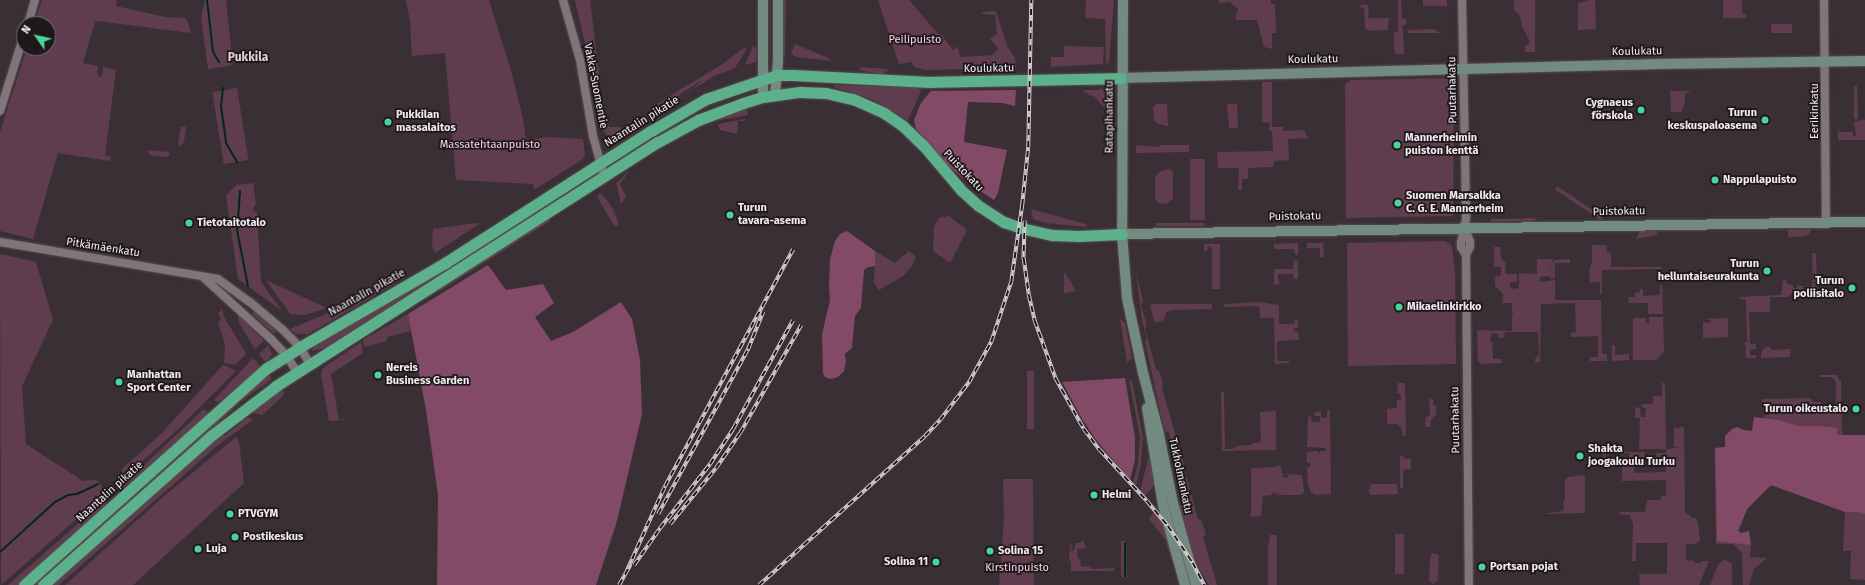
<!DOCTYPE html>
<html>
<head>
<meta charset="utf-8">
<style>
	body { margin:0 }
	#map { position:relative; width:1865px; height:585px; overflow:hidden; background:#3a2f34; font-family:"Fira Sans",sans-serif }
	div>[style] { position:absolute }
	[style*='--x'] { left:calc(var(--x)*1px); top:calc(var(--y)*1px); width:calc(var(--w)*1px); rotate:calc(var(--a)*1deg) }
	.green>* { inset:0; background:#603d4e; transform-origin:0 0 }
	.forest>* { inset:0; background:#834a67 }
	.stream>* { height:2px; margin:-1px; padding:0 1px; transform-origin:1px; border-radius:1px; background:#012819 }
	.roads { filter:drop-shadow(0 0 1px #574e52) drop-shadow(0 0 1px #574e52) }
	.tertiary>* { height:8px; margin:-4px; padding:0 4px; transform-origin:4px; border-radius:4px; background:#81747a }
	.secondary>* { height:10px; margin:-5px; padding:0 5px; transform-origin:5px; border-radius:5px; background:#738a81 }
	.trunk>* { height:11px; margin:-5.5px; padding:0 5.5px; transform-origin:5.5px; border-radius:5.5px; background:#5cb08c }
	.rail>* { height:3.5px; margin-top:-1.75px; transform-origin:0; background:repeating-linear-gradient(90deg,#1e181b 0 6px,#d4cbcf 0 12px); box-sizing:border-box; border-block:1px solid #d4cbcf }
	.dots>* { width:11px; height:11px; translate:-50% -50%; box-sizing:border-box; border:2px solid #1e181b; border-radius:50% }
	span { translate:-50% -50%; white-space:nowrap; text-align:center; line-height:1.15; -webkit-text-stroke:3.5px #1e181b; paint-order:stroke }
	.park-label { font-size:11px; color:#f7d2e3 }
	.street-label { font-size:11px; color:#f2eaee }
	.poi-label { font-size:11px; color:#f2eaee; font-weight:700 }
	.right { translate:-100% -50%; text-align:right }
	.left { translate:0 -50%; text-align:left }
	.neighbourhood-label { font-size:12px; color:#e0d1d8; font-weight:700 }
	.north { position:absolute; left:16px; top:16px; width:40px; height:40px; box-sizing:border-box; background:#1e181b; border:1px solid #736c6f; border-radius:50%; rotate:304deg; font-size:11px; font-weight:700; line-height:16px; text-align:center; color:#f2eaee }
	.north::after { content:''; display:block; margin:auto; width:14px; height:18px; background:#4ad49c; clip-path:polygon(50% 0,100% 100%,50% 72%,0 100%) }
</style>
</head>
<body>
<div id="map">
	<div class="green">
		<div style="clip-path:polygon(42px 0,117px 0,116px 6px,165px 17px,186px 18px,189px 25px,191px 33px,97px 21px,95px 23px,97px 15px,83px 63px,98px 66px,97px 74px,100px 77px,102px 77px,103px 67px,116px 70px,105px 155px,111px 157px,110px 161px,58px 153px,33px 239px,0 231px,0 132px,27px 48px,48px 48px,48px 24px,34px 24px)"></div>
		<div style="clip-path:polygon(205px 0,226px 0,233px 65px,208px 69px,201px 18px)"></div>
		<div style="clip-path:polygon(406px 0,489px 0,512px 74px,523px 119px,526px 140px,548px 137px,583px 139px,585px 156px,583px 159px,534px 190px,533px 184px,456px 180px,445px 53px,412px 56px,410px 22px)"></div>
		<div style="clip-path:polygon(575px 0,590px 0,600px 82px,594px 82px)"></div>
		<div style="clip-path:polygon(782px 0,786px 0,785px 56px,783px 57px)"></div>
		<div style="clip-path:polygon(878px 0,909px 0,939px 35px,941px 34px,953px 50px,958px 46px,960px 57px,993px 55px,998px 48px,990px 39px,997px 34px,995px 15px,982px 14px,983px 12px,996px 11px,1007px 46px,1015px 58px,1016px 68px,926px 70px,914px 67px,912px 62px,899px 64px)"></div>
		<div style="clip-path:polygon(1086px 0,1114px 0,1109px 63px,1106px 64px,1105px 19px,1085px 18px)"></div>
		<div style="clip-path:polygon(1218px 0,1271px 0,1271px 4px,1275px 4px,1276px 33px,1272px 33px,1272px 49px,1264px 47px,1257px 20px,1235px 20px,1238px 9px,1230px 2px,1219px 3px)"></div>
		<div style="clip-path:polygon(1398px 0,1401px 0,1402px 18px,1407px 20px,1406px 24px,1402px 26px,1403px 31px,1404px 54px,1395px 54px,1394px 49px,1394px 32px,1398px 31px)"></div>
		<div style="left:1423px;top:0;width:24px;height:6px"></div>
		<div style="clip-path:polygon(1514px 0,1535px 0,1535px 52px,1525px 52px,1525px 45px,1529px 45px,1529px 40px,1522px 26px,1520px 16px,1514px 10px)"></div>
		<div style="clip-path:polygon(1590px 0,1595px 0,1596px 29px,1578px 30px,1578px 3px)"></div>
		<div style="clip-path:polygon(1723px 0,1742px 0,1742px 13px,1746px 14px,1746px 18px,1723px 18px)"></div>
		<div style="clip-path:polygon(1366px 4px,1369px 7px,1368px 18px,1389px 18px,1388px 30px,1370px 31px,1365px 28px,1364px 8px,1360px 7px,1360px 5px)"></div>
		<div style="left:1771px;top:24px;width:21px;height:9px"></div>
		<div style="clip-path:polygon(1434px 29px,1441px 33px,1408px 33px,1408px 30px)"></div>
		<div style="clip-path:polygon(795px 44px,828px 58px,832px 61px,796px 57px,791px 53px)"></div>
		<div style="clip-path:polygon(753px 46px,757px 50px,756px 62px,745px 65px)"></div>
		<div style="clip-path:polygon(1064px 46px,1104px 47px,1103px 64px,1051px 67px,1051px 57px,1064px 57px)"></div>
		<div style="clip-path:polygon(745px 47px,746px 50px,735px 68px,714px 76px,684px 95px,702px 81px,699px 82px,659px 108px,653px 106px,721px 65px)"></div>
		<div style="clip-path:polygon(860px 67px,890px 69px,884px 73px,877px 74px,860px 70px)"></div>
		<div style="clip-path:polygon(1450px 78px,1454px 82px,1453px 216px,1346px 218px,1345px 84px,1351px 80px)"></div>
		<div style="clip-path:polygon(1262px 82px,1272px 82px,1272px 127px,1283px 127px,1283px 131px,1304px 130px,1308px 138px,1288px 139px,1289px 160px,1275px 161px,1273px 167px,1248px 168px,1248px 179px,1242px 179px,1242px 190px,1238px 190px,1239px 168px,1218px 168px,1217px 152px,1273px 151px,1272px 131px,1269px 131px,1270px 123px,1262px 122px)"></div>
		<div style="clip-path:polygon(834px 85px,915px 87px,921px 90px,908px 121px,871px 99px,834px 87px)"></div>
		<div style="clip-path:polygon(1109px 86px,1108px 112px,1095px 97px,1084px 92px,1084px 90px,1097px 90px)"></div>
		<div style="clip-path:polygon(1854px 86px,1857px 86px,1858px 119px,1854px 119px)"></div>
		<div style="left:237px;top:88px;width:73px;height:25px;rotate:81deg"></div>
		<div style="clip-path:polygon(1670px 91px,1687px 91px,1691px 93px,1685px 93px,1685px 102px,1681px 112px,1671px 112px)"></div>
		<div style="clip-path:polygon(600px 100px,609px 127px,622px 127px,620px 133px,622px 134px,637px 124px,613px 140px,609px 138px,605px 133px,601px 122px,598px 102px)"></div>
		<div style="clip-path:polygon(1157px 104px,1166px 104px,1167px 106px,1168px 126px,1158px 124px,1154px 120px,1153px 107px)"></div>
		<div style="clip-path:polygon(1237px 104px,1238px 126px,1237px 128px,1229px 128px,1227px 104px)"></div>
		<div style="clip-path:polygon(747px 108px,748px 115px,720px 120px,719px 118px)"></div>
		<div style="clip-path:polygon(745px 119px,745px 121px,738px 121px,737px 134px,720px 130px,718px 124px)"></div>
		<div style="clip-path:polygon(1861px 120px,1865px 120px,1865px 140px,1838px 140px,1838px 124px,1839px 132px,1853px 132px,1853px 137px,1856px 136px,1854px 122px)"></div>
		<div style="clip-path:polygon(181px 126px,186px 127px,184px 142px,180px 147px,178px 144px)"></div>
		<div style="clip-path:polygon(1136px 145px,1159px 147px,1160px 145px,1189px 145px,1189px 152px,1136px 153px)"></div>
		<div style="clip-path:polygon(148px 150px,168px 152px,170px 155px,167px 157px,149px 155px)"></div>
		<div style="left:1190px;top:159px;width:15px;height:61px"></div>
		<div style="clip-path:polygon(1169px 169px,1173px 172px,1173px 199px,1166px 204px,1158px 203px,1155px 199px,1155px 177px,1159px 172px)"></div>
		<div style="clip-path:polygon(630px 170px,620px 184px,626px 197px,621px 204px,616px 183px)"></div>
		<div style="clip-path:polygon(253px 183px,256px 204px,253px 208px,254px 211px,257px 213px,261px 282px,282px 311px,238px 279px,226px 195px,237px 185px)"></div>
		<div style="clip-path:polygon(600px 193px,607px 200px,614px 211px,619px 225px,615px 227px,597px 197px)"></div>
		<div style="clip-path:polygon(1031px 209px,1086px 224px,1086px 227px,1045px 223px,1033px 219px)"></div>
		<div style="clip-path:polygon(531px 212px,533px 214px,518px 226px,325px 348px,312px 351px,313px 347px)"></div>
		<div style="clip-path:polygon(949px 216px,967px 230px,950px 263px,933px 251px,934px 227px,939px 218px)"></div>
		<div style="left:1603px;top:217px;width:4px;height:55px;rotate:124deg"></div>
		<div style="clip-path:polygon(1538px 218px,1533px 221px,1492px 222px,1490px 219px)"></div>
		<div style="clip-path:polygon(549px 219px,550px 221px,444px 288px,378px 327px,320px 365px,324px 359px,526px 231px)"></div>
		<div style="clip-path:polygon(476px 223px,479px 224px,435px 253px,432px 246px,433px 229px)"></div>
		<div style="clip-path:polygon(1154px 223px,1204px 223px,1205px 224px,1203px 226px,1157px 226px)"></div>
		<div style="clip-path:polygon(1811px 229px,1809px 234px,1806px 236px,1788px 237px,1788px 230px)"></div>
		<div style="clip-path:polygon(1640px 231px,1658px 231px,1657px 235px,1636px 239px)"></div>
		<div style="clip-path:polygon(1445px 241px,1452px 246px,1455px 272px,1456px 364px,1348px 366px,1347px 243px)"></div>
		<div style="clip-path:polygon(1298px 243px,1298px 255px,1296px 255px,1294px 249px,1274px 249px,1274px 244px)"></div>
		<div style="clip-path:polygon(1307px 243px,1323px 243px,1324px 258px,1320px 257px,1320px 248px,1307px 248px)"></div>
		<div style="clip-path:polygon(1204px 244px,1220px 244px,1220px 289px,1212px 289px,1212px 248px,1208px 246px,1207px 251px,1204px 251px)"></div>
		<div style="clip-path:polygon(1592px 245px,1606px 245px,1607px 252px,1611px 253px,1611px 267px,1662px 267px,1662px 269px,1602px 270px,1602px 294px,1600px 294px,1600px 282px,1590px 283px,1589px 270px,1592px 263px)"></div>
		<div style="clip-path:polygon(1494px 247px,1500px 247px,1501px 258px,1506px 264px,1505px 274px,1517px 274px,1517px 282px,1510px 282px,1511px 289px,1519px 288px,1519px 273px,1537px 274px,1537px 259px,1553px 259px,1549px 269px,1554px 260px,1570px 259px,1570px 263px,1555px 263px,1555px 269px,1550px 269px,1555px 270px,1555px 278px,1550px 279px,1550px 276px,1540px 277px,1540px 282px,1555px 280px,1555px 300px,1601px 300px,1602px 354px,1607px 354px,1607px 361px,1590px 361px,1590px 357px,1598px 357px,1598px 336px,1571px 337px,1571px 333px,1576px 332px,1575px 303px,1541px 304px,1540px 362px,1535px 362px,1535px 359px,1539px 355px,1538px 332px,1505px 332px,1504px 338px,1499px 338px,1498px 334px,1492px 333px,1490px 341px,1492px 342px,1493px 359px,1502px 359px,1502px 363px,1481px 364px,1478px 361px,1477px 330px,1512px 331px,1512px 314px,1514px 314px,1512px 312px,1512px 303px,1501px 303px,1503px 301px,1503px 294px,1495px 286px,1495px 278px,1497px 275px,1499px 277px,1501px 275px,1501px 267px,1494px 267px)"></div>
		<div style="clip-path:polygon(875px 251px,895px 263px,909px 251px,916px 257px,912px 266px,903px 276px,879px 290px,874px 283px)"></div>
		<div style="clip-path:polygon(1812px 253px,1816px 253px,1817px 282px,1811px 282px,1813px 280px)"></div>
		<div style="clip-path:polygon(0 254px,36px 262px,53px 320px,22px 386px,26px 444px,83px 481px,96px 480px,100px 484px,105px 494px,1px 585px)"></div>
		<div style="clip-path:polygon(1294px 260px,1298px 261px,1298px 279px,1294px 279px,1293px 274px,1278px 274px,1279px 284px,1274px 285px,1274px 269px,1293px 269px)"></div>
		<div style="clip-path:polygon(1136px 272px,1143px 301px,1141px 305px,1147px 326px,1145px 329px,1156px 369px,1159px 371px,1163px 384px,1162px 388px,1184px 464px,1181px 468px,1177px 454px,1172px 452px,1169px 431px,1166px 432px,1161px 416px,1145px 341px,1147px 340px,1142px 320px)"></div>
		<div style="clip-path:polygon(1064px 273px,1066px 274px,1076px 291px,1064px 293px)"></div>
		<div style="clip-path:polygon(402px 278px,403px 279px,308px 334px,296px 334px,290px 329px,326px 314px)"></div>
		<div style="clip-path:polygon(266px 280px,320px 305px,326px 308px,305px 315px,290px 314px)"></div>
		<div style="clip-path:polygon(1783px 280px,1786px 280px,1787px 284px,1793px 285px,1793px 288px,1797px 288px,1797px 285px,1799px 285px,1803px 286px,1803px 289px,1806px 289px,1806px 286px,1812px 286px,1812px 283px,1817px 283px,1817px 296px,1798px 296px,1797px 293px,1793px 292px,1788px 297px,1770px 297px,1770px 312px,1749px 312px,1750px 344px,1756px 344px,1756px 349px,1750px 349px,1750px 355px,1756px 355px,1756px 358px,1746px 358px,1745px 342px,1748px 342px,1748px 340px,1745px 339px,1747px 338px,1746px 300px,1739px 299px,1739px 297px,1781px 295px)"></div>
		<div style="clip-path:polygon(1660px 285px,1662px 285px,1663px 314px,1648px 314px,1648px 303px,1628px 303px,1629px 297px,1635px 297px,1635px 293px,1640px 292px,1640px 289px,1643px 289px,1643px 296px,1660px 295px)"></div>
		<div style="clip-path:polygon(1259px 302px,1279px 305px,1279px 324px,1294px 324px,1295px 320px,1298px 320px,1298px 328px,1294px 328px,1294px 331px,1298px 332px,1299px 340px,1277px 341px,1277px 361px,1289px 361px,1289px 363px,1275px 364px,1274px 318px,1260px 318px,1259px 306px,1224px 307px,1225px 304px)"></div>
		<div style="clip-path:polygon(1157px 304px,1212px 304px,1212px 309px,1172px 310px,1166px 312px,1164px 320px,1155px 323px,1150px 305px)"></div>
		<div style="clip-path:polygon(222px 309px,224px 317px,245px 352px,246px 354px,235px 365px,224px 363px,225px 344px,218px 324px,221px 318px,218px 314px)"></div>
		<div style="clip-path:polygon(254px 311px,277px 331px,273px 333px,252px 314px)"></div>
		<div style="clip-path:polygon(408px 314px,411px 331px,387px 337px,387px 341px,364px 347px,363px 340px)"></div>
		<div style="clip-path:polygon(238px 315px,264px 341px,256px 348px,254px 348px,238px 321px)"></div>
		<div style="clip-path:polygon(1649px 317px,1663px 317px,1664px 352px,1656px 360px,1633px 360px,1633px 318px,1646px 318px,1646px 323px,1649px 323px)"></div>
		<div style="clip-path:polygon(1728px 318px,1728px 337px,1711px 338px,1711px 334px,1710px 338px,1703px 338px,1703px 322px,1710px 323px,1710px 325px,1711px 320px,1703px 319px)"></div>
		<div style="clip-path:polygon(1120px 319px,1125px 323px,1132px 358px,1127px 363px)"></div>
		<div style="clip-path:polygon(361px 342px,363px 353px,331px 374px,339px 420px,344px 419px,344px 420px,329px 421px,321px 374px,323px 368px)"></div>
		<div style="clip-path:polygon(268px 345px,272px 354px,267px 364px,259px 354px)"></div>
		<div style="clip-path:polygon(1612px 345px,1615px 345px,1615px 355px,1629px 354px,1629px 360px,1612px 361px)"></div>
		<div style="clip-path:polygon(1765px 347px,1771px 347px,1771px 350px,1790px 349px,1790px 357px,1761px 358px,1761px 353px)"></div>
		<div style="clip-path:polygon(253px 358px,262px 368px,218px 403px,214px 400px)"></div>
		<div style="clip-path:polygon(223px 365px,236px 371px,174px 433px,122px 479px,122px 469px,161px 434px)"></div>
		<div style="left:1027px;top:371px;width:7px;height:58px"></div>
		<div style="clip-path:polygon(268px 374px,272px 379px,240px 402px,202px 439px,38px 585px,31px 585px)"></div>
		<div style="clip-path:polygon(1819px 375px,1838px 375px,1838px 380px,1841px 380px,1842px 435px,1865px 435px,1865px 580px,1850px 579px,1851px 551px,1843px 551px,1845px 512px,1771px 485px,1747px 509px,1734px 542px,1751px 545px,1750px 557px,1767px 558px,1754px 569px,1749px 585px,1743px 585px,1742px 553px,1733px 544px,1716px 544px,1715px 448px,1725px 447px,1725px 437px,1837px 435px,1837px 428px,1823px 426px,1799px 426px,1779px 420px,1764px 418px,1764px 415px,1769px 415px,1769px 406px,1762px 404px,1762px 399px,1810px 398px,1814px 402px,1821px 402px,1821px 411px,1836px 411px,1836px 382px,1832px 377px,1820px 377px)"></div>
		<div style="clip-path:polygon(1129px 379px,1132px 381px,1143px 437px,1141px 464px,1136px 486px,1133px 483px,1138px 464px,1140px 437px)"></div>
		<div style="clip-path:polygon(1398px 383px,1405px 383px,1406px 436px,1403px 436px,1401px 427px,1397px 424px,1387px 424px,1387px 409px,1397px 408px,1397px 400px,1401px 400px,1401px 394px,1397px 393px)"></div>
		<div style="clip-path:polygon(1662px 383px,1665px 383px,1666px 449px,1679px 448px,1674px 447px,1674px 428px,1684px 427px,1685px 511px,1687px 515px,1691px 515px,1691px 518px,1696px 518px,1698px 523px,1700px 541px,1697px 542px,1696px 544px,1686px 544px,1686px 560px,1694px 561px,1694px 563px,1701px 563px,1701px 561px,1709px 561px,1699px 585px,1640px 585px,1639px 574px,1667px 574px,1667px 543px,1636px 543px,1636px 561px,1632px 561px,1633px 524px,1630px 515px,1622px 515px,1618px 512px,1645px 512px,1647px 500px,1660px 500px,1661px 496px,1666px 496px,1666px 480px,1622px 481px,1622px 464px,1634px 464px,1634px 473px,1666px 472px,1666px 458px,1656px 458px,1656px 453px,1666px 453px,1666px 449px,1639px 449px,1640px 418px,1635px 418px,1635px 407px,1640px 408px,1641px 417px,1645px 417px,1646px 409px,1641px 406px,1642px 404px,1653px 404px,1653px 396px,1662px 396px)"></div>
		<div style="clip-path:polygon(280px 388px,284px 392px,283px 396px,262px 415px,250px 412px)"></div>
		<div style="clip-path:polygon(1221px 392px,1224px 392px,1225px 449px,1233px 449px,1236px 446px,1250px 445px,1253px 443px,1261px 442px,1260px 412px,1276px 411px,1276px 450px,1222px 451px)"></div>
		<div style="clip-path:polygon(1429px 397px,1433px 400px,1433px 405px,1436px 406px,1436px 414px,1431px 420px,1430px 427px,1425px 427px,1426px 417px,1430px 416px)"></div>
		<div style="clip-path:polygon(204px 409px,208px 413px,196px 427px,125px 487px,119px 488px)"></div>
		<div style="clip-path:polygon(1328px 410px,1330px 410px,1331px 494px,1316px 495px,1311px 492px,1308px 485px,1307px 468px,1310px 467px,1311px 463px,1307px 463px,1307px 452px,1318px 451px,1319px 455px,1320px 451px,1326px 451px,1326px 448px,1307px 447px,1308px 418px,1310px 414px,1312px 422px,1320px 422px,1320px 416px,1315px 416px,1314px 413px,1321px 411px,1321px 418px,1326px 418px)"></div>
		<div style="clip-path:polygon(247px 418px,254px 419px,218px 445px,59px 585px,50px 585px,202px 449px,223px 435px,224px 436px,241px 423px,240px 421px)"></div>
		<div style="clip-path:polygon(236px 437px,239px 442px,244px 483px,133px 585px,65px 585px,163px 497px)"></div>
		<div style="clip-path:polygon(1603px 452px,1644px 452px,1646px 458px,1629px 458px,1629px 453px,1606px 453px,1606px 457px,1604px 458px)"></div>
		<div style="clip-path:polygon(1149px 456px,1155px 484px,1145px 496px,1140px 491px)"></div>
		<div style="clip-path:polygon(1400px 456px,1403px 456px,1403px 458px,1411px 459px,1411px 469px,1403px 470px,1403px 488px,1400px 488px)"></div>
		<div style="clip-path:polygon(1280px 465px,1284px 478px,1290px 476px,1284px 474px,1302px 475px,1304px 492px,1301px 495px,1275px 495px,1275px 494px,1286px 493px,1275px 493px,1274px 492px,1272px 495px,1263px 496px,1261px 516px,1251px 517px,1251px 468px,1276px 467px)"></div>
		<div style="clip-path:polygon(1585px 475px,1585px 513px,1543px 514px,1562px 511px,1564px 508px,1563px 501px,1565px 500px,1565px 480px,1568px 477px)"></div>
		<div style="clip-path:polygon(1183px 478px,1187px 478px,1198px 519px,1201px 520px,1206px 534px,1203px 537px,1217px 585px,1209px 585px,1193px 559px,1179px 505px,1183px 504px,1188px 494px)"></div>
		<div style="clip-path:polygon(1003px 479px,1033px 479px,1034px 585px,999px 585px,1004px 518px)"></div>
		<div style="clip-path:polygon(1371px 484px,1397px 484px,1398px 494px,1373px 495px,1370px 494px,1369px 490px)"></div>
		<div style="clip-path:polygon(106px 499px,106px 504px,25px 580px,19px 585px,8px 585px)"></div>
		<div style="clip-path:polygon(1154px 512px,1163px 522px,1182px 585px,1180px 585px,1165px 539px,1149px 519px)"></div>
		<div style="left:1395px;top:534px;width:9px;height:40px"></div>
		<div style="clip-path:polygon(1270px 535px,1277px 535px,1277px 585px,1268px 585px,1268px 548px)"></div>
		<div style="clip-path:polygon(1083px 539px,1086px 548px,1077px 549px,1078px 559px,1080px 559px,1081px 567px,1091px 566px,1091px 569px,1114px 568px,1114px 571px,1071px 571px,1071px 561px,1069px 561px,1070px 544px,1072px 545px,1071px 550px,1074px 551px,1076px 543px,1080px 543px)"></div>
		<div style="clip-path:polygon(1121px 541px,1126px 541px,1127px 578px,1125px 579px,1121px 576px)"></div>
		<div style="clip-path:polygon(1432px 553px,1439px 555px,1438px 580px,1433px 584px,1429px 580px,1430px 559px)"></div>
		<div style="clip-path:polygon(1724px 559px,1732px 564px,1732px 585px,1710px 585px,1718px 565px)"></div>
	</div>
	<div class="forest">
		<div style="clip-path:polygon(1016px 90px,1015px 106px,1002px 103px,968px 102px,964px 142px,1007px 150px,998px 193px,994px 200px,974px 187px,947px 165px,916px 129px,914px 120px,921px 103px,931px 91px)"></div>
		<div style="clip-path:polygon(847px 231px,875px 251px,875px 266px,868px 267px,864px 270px,861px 308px,855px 316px,852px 348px,845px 354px,846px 362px,844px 371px,838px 377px,831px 379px,825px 377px,823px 373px,822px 334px,830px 300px,829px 287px,830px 259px,835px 241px,840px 234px)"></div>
		<div style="clip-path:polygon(488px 265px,506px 290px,543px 284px,554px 303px,535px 317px,551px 341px,573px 332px,621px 302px,632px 319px,640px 360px,642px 414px,617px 521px,596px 585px,437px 585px,438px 495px,426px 410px,408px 314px)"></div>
		<div style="clip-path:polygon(1125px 378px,1135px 438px,1135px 460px,1130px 480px,1096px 440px,1082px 419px,1062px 382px)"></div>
		<div style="clip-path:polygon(1754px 417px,1779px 420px,1799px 426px,1823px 426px,1837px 428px,1837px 435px,1865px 435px,1865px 514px,1857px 512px,1845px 512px,1771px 485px,1747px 509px,1738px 531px,1741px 533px,1749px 531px,1751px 545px,1717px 541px,1715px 448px,1725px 447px,1725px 436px,1732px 429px,1737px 427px,1744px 430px,1752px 431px)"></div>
	</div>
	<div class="stream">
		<div style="--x:207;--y:0;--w:52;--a:83.4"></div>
		<div style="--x:213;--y:52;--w:12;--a:59"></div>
		<div style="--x:223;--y:88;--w:18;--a:96"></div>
		<div style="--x:221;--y:106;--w:37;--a:82"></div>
		<div style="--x:226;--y:143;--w:22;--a:60"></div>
		<div style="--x:240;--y:191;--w:39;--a:94"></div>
		<div style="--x:237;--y:230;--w:57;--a:78.9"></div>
		<div style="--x:1125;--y:543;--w:34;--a:90"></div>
		<div style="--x:0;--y:552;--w:74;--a:-42.3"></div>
		<div style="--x:55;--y:502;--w:15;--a:-28"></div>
		<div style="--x:68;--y:495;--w:9;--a:-6"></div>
		<div style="--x:77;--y:494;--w:23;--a:-25"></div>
	</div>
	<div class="roads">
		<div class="tertiary">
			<div style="--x:563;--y:0;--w:62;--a:74.2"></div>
			<div style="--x:580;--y:60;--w:77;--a:80.3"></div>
			<div style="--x:593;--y:136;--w:41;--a:74.6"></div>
			<div style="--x:1462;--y:0;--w:218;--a:88.9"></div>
			<div style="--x:1466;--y:218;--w:10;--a:96"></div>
			<div style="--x:1465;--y:228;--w:15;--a:106"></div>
			<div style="--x:1461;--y:242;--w:5;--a:90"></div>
			<div style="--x:1461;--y:247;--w:9;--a:58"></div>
			<div style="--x:1824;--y:0;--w:223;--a:89.5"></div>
			<div style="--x:28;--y:24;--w:25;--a:-74"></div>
			<div style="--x:0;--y:111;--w:80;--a:-72.5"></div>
			<div style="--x:1465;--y:228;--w:15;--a:70"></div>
			<div style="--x:1470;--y:242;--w:5;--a:90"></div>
			<div style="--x:1470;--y:247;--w:9;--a:117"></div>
			<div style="--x:1466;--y:255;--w:330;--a:89.5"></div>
			<div style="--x:0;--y:242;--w:221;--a:9.6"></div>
			<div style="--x:218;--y:279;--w:39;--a:36"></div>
			<div style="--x:250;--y:302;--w:43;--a:40.3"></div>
			<div style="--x:283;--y:330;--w:24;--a:45"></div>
			<div style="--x:300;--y:347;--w:20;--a:60"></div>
			<div style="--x:203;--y:277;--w:92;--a:42.4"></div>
			<div style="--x:271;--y:339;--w:22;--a:47"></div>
			<div style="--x:286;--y:355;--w:20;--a:57"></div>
		</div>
		<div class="secondary">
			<div style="--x:763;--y:0;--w:97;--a:90"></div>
			<div style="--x:1123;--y:0;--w:234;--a:90.2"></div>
			<div style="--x:1122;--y:234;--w:64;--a:85.5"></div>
			<div style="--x:1127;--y:298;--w:77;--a:78"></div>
			<div style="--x:1143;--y:373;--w:59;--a:75.3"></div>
			<div style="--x:1158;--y:430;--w:75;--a:78.4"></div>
			<div style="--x:1173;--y:503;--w:85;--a:74.3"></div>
			<div style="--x:1121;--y:78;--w:537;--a:-1.49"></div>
			<div style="--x:1658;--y:64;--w:207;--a:-0.8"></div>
			<div style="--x:775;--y:95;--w:34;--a:-85"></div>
			<div style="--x:778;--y:61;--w:61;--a:-90"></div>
			<div style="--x:1122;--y:234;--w:743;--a:-0.93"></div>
			<div style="--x:1147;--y:408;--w:98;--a:80.6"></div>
			<div style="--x:1163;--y:505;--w:83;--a:74.6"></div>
		</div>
		<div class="trunk">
			<div style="--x:24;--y:585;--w:326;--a:-41.8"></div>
			<div style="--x:267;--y:368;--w:39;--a:-32"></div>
			<div style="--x:300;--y:347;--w:168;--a:-30.1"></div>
			<div style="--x:445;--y:263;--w:245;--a:-32.7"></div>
			<div style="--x:651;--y:131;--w:64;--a:-30.2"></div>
			<div style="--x:706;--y:99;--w:59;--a:-18.7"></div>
			<div style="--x:762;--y:80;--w:16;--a:-18"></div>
			<div style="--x:777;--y:75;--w:16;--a:0"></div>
			<div style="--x:793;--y:75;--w:137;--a:2.9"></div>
			<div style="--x:930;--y:82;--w:191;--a:-1.2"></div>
			<div style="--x:43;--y:585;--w:226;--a:-41.6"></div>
			<div style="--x:212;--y:435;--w:81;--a:-37.4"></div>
			<div style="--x:276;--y:386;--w:453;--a:-32.6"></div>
			<div style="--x:658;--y:142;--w:46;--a:-28.8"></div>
			<div style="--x:698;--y:120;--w:48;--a:-20.7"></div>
			<div style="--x:743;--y:103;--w:21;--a:-17"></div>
			<div style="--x:763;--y:97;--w:37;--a:-8"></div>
			<div style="--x:800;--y:92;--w:26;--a:2"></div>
			<div style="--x:826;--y:93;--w:28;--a:13"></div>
			<div style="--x:853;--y:99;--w:34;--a:24"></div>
			<div style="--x:884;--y:113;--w:23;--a:34"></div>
			<div style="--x:903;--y:126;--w:28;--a:44"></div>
			<div style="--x:923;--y:145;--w:59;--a:49.8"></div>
			<div style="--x:961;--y:190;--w:24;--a:42"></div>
			<div style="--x:979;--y:206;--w:30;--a:33"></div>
			<div style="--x:1004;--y:222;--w:18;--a:19"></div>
			<div style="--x:1021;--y:228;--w:32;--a:13"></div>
			<div style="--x:1052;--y:235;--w:27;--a:2"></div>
			<div style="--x:1079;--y:236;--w:43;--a:-2.7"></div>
		</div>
	</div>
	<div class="rail">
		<div style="--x:1025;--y:221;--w:38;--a:92"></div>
		<div style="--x:1024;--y:259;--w:36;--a:82"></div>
		<div style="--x:1029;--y:295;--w:27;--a:77"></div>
		<div style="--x:1035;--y:321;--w:62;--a:70.1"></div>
		<div style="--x:1056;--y:379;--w:57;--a:60.8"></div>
		<div style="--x:1084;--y:429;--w:26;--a:53"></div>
		<div style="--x:1100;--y:450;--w:69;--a:47.3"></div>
		<div style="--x:1147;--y:501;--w:33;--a:50"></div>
		<div style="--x:1168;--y:526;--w:45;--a:56"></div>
		<div style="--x:1193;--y:563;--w:25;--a:63"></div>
		<div style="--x:658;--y:514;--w:188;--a:-61.4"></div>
		<div style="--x:748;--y:349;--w:40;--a:-68"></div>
		<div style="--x:670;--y:524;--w:72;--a:-50.6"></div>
		<div style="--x:716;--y:468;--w:42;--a:-55.6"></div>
		<div style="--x:740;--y:433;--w:124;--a:-60.5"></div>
		<div style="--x:634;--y:565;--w:45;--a:-54.9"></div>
		<div style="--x:660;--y:528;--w:81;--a:-52"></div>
		<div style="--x:710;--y:464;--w:42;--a:-56.7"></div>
		<div style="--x:733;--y:429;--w:124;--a:-61.2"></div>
		<div style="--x:627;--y:570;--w:92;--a:-65.7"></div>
		<div style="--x:665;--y:486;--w:269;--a:-61.6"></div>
		<div style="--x:619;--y:585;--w:23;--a:-61"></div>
		<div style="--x:759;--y:585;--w:223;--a:-41.9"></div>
		<div style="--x:925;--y:436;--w:22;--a:-47"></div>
		<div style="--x:940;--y:420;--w:48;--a:-52.7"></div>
		<div style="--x:969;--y:382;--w:46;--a:-61.2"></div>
		<div style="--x:991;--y:342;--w:63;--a:-71.6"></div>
		<div style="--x:1011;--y:282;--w:78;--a:-81.9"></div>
		<div style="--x:1022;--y:205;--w:58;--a:-84.1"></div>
		<div style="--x:1028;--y:147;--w:147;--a:-88.8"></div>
	</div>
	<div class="dots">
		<div style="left:1641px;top:110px;background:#4ad49c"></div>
		<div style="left:1765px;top:120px;background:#4ad49c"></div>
		<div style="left:388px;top:122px;background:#4ad49c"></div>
		<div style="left:1397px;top:145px;background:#4ad49c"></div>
		<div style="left:1715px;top:180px;background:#4ad49c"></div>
		<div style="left:1398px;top:203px;background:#4ad49c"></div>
		<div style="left:730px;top:215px;background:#4ad49c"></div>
		<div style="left:189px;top:223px;background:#4ad49c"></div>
		<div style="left:1767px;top:271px;background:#4ad49c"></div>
		<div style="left:1852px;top:288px;background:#4ad49c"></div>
		<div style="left:1399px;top:307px;background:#4ad49c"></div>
		<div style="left:378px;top:375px;background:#4ad49c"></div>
		<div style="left:119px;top:382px;background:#4ad49c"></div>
		<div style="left:1856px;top:409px;background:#4ad49c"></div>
		<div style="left:1580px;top:456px;background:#4ad49c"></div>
		<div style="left:1094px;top:495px;background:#4ad49c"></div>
		<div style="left:230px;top:514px;background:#4ad49c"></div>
		<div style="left:235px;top:537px;background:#4ad49c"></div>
		<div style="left:198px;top:549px;background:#4ad49c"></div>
		<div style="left:990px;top:551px;background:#4ad49c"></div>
		<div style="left:936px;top:562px;background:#4ad49c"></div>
		<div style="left:1482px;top:567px;background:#4ad49c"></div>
	</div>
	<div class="park-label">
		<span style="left:915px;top:40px">Peilipuisto</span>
		<span style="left:490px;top:145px">Massatehtaanpuisto</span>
		<span style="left:1017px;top:568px">Kirstinpuisto</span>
	</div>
	<div class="street-label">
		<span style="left:1637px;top:52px;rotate:-1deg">Koulukatu</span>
		<span style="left:1313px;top:60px;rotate:-1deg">Koulukatu</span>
		<span style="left:989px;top:69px;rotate:-1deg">Koulukatu</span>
		<span style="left:595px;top:86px;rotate:79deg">Vakka-Suomentie</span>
		<span style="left:1453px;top:90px;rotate:-91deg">Puutarhakatu</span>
		<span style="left:1815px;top:111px;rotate:-90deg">Eerikinkatu</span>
		<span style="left:1110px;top:117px;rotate:-90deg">Ratapihankatu</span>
		<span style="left:642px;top:122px;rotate:-32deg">Naantalin pikatie</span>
		<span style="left:963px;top:171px;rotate:47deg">Puistokatu</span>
		<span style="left:1619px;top:212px;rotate:-1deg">Puistokatu</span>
		<span style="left:1295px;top:217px;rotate:-1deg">Puistokatu</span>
		<span style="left:103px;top:248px;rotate:9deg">Pitkämäenkatu</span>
		<span style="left:367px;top:293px;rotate:-29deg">Naantalin pikatie</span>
		<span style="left:1456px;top:420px;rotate:-91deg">Puutarhakatu</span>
		<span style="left:1180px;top:476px;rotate:78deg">Tukholmankatu</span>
		<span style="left:110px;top:492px;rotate:-42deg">Naantalin pikatie</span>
	</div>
	<div class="poi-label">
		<span class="right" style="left:1633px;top:110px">Cygnaeus<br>förskola</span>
		<span class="right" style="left:1757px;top:120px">Turun<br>keskuspaloasema</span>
		<span class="left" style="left:396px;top:122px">Pukkilan<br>massalaitos</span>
		<span class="left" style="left:1405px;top:145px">Mannerheimin<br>puiston kenttä</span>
		<span class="left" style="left:1723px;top:180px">Nappulapuisto</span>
		<span class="left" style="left:1406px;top:203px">Suomen Marsalkka<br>C. G. E. Mannerheim</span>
		<span class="left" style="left:738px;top:215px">Turun<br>tavara-asema</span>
		<span class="left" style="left:197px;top:223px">Tietotaitotalo</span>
		<span class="right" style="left:1759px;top:271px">Turun<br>helluntaiseurakunta</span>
		<span class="right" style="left:1844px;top:288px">Turun<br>poliisitalo</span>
		<span class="left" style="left:1407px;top:307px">Mikaelinkirkko</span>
		<span class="left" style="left:386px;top:375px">Nereis<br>Business Garden</span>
		<span class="left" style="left:127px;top:382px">Manhattan<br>Sport Center</span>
		<span class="right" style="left:1848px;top:409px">Turun oikeustalo</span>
		<span class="left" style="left:1588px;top:456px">Shakta<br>joogakoulu Turku</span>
		<span class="left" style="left:1102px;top:495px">Helmi</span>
		<span class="left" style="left:238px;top:514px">PTVGYM</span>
		<span class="left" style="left:243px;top:537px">Postikeskus</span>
		<span class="left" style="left:206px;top:549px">Luja</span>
		<span class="left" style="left:998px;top:551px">Solina 15</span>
		<span class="right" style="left:928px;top:562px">Solina 11</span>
		<span class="left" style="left:1490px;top:567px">Portsan pojat</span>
	</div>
	<div class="neighbourhood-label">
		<span style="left:248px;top:58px">Pukkila</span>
	</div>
	<div class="north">N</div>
</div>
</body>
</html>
